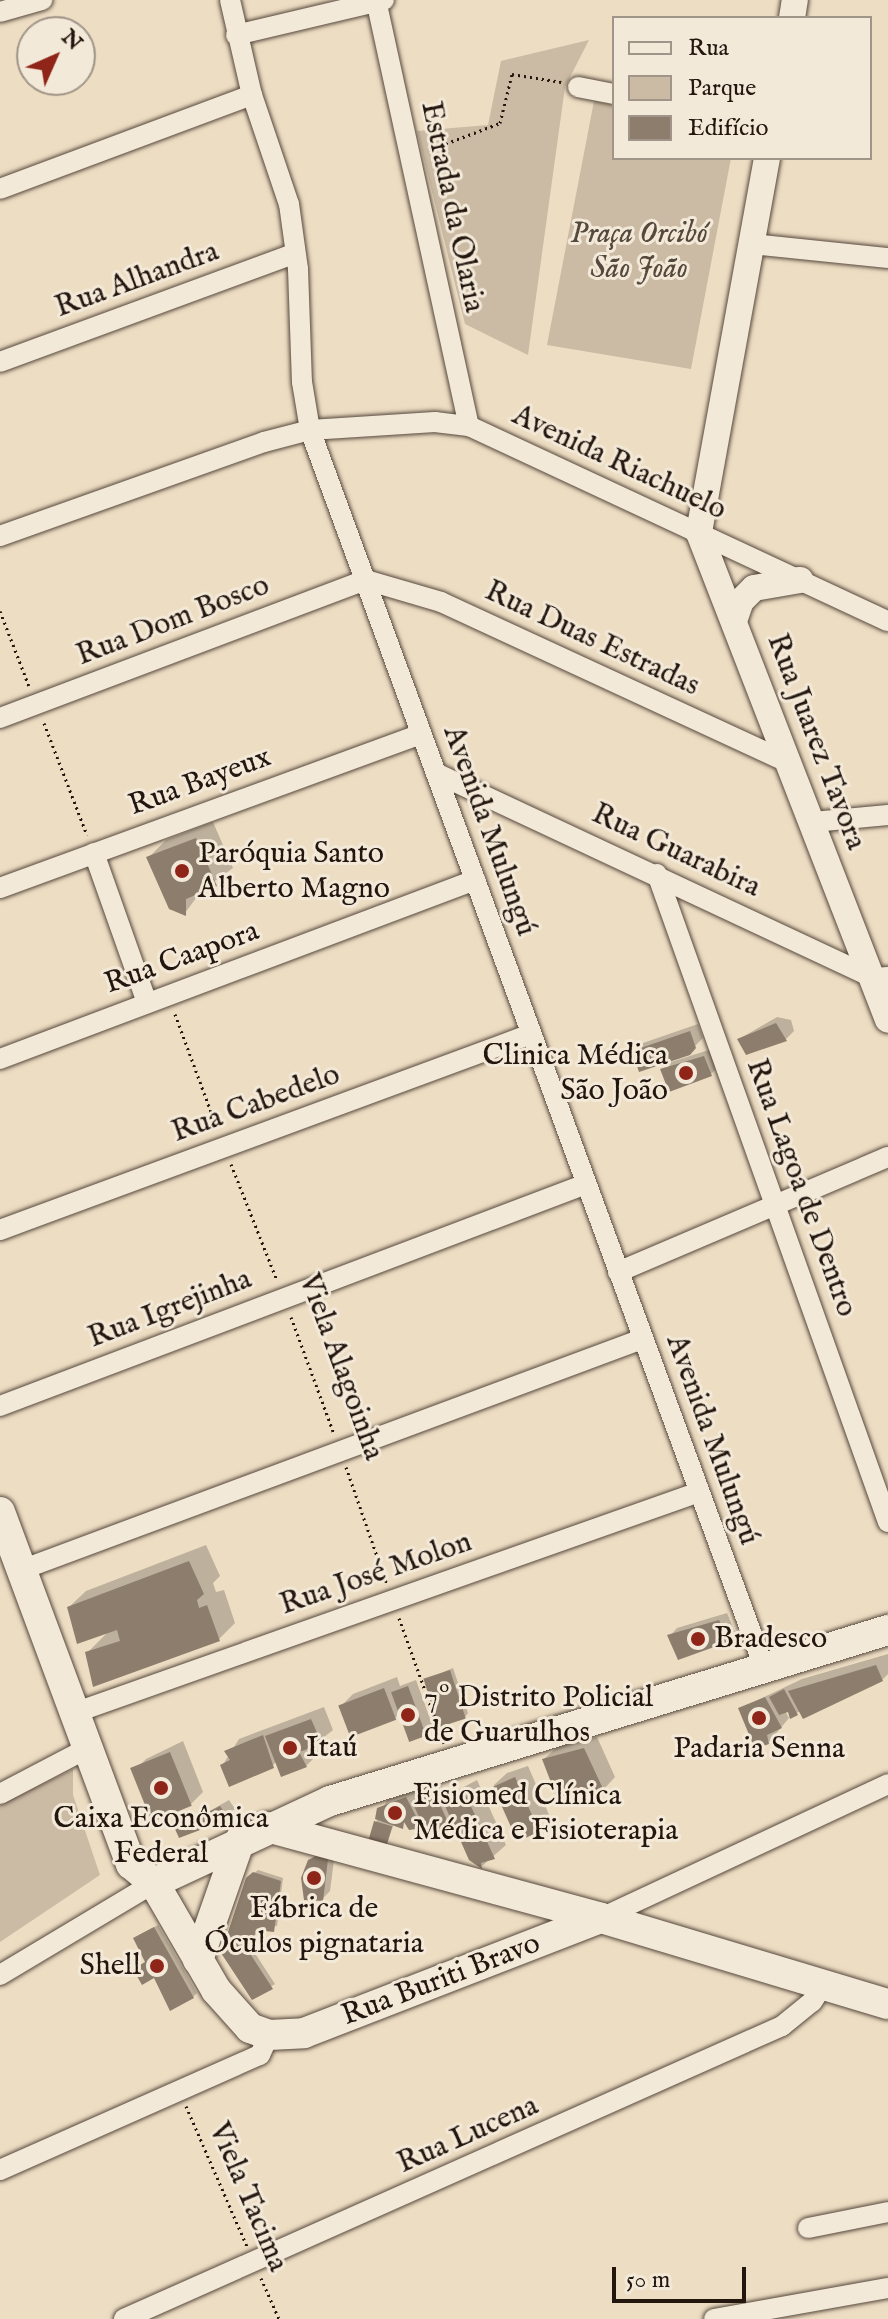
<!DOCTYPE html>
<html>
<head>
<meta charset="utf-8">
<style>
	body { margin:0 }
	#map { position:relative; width:888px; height:2319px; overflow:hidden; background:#edddc3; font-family:"IM FELL English",serif }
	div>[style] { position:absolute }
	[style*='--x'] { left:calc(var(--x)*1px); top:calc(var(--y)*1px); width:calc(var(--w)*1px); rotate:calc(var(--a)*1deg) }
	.green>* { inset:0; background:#cbbba4 }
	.shadow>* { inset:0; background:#0003 }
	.building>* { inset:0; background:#8c7d6d; transform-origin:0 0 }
	.path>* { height:3px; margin-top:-1.5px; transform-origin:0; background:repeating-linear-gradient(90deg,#23160f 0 2px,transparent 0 6px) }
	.roads { filter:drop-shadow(0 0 2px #56483c) drop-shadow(0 0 2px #56483c) }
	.minor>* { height:20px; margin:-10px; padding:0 10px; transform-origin:10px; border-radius:10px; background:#f3e9d8 }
	.tertiary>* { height:26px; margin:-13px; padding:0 13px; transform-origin:13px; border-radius:13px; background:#f3e9d8 }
	.secondary>* { height:30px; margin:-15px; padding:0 15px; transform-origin:15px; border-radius:15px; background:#f3e9d8 }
	.dots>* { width:22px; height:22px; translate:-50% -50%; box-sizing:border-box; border:4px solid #f3e9d8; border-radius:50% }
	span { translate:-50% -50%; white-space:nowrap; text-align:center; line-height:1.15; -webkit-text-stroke:6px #f3e9d8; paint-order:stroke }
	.street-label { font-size:30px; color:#23160f }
	.park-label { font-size:30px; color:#55483c; font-style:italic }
	.poi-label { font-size:30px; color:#23160f }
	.left { translate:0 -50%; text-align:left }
	.right { translate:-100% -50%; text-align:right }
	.legend { position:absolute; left:612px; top:16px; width:260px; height:144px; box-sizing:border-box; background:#f3e9d8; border:2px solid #a09588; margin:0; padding:10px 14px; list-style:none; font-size:24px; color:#23160f }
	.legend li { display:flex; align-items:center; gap:16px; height:40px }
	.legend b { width:40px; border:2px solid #a09588 }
	.north { position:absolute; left:16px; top:16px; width:80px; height:80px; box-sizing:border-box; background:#f3e9d8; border:2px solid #a09588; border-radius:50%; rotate:45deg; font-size:22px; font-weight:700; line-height:32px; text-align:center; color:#23160f }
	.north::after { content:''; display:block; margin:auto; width:28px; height:36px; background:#8f2418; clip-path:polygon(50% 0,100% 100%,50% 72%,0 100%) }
	.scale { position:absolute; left:612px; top:2267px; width:134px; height:36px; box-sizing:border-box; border:4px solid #23160f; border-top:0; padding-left:10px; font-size:24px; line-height:28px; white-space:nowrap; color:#23160f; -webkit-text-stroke:6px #f3e9d8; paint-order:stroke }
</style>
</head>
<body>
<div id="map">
	<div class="green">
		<div style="clip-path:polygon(589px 40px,565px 87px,528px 355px,465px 324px,417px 131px,488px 125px,501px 61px)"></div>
		<div style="clip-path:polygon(594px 101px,614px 105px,614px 158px,731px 158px,691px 369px,547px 345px)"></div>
		<div style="clip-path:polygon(73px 1769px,73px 1795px,100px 1875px,0 1942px,0 1805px)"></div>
	</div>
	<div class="shadow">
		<div style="clip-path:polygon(213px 822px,233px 868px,202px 890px,185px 913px,149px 857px,166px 840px)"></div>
		<div style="clip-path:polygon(777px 1017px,791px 1020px,794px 1031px,786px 1039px,747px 1053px,739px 1039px)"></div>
		<div style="clip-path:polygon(698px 1024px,703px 1038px,695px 1046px,635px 1052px,643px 1043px)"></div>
		<div style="clip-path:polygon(712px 1049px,719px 1066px,711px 1074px,663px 1070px,671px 1062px)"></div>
		<div style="clip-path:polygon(206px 1545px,220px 1576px,213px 1583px,216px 1592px,224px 1590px,235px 1623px,218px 1640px,87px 1653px,109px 1631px,69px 1607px,86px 1591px)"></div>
		<div style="clip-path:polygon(727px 1613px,735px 1632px,727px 1640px,670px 1636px,677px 1628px)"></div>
		<div style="clip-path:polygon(888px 1654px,888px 1674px,882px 1680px,796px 1713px,785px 1711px,789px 1718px,768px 1743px,741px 1708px,802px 1679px)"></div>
		<div style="clip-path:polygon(453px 1668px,468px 1713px,465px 1717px,427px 1679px)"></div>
		<div style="clip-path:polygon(397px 1677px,400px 1686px,416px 1680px,433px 1727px,425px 1735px,400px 1713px,395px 1718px,340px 1707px,353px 1694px)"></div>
		<div style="clip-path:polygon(324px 1707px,333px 1730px,314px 1745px,319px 1753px,306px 1766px,277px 1761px,272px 1766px,222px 1766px,239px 1739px)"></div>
		<div style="clip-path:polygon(597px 1737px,615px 1777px,603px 1790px,582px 1789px,544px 1759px,557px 1747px)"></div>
		<div style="clip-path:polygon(183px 1741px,203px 1792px,191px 1804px,134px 1771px,146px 1759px)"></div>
		<div style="clip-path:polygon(528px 1766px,550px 1817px,518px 1838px,494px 1785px,507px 1773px)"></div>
		<div style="clip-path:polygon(477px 1780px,506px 1845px,482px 1866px,471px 1858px,454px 1822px,410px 1828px,407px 1822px,394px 1824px,387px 1842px,376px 1822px,387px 1800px,415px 1791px,420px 1800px,442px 1786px,447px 1796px)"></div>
		<div style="clip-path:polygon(229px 1800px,235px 1809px,228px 1817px,178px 1829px)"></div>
		<div style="clip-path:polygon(335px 1852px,330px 1891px,322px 1899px,310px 1861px,318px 1853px)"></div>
		<div style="clip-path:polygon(258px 1870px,283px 1878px,277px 1926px,258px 1928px,251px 1947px,275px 1984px,252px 1998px,224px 1953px,248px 1879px)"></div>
		<div style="clip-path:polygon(158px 1925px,197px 1993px,193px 1997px,155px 1975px,146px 1962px,139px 1935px)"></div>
	</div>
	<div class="building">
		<div style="clip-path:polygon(196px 838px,217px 886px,186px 899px,186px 916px,169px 909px,146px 857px)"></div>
		<div style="clip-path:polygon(776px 1023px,787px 1041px,746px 1055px,737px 1039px)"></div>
		<div style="clip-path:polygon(690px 1031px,696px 1048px,690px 1055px,639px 1072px,632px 1051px)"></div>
		<div style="clip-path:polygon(704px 1056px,712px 1076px,669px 1092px,660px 1069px)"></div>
		<div style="clip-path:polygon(189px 1561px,204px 1594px,197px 1600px,199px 1608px,207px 1605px,220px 1641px,93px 1687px,85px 1652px,120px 1641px,117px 1630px,77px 1644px,67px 1607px)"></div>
		<div style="clip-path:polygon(719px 1620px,728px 1642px,678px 1660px,667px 1635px)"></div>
		<div style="clip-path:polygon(876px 1665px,883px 1681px,803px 1719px,788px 1691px)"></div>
		<div style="left:450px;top:1670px;width:51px;height:28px;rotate:72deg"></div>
		<div style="left:408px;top:1686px;width:53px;height:18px;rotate:70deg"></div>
		<div style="left:384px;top:1688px;width:34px;height:49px;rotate:69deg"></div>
		<div style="clip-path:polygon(784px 1689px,798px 1715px,790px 1719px,788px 1712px,779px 1715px,769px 1697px)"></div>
		<div style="clip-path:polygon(765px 1697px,782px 1728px,767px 1735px,769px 1744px,755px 1749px,738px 1708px)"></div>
		<div style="clip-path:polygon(311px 1719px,322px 1744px,299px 1752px,307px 1767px,281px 1777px,265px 1736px)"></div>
		<div style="clip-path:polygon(263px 1735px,274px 1768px,229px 1787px,220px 1765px,230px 1760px,224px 1751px)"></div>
		<div style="clip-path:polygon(584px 1748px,604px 1791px,585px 1800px,581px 1791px,557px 1798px,542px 1759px)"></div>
		<div style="left:170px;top:1752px;width:58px;height:43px;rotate:68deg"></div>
		<div style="left:515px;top:1777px;width:60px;height:24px;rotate:66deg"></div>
		<div style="clip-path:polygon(464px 1791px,495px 1859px,481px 1863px,482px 1869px,469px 1860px,442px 1799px)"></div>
		<div style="left:434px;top:1792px;width:40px;height:24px;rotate:65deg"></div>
		<div style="clip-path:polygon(406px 1797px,422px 1828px,409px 1830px,404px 1822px,403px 1829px,375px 1819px,377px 1808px)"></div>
		<div style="clip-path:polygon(220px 1806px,229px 1819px,179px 1838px,175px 1829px)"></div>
		<div style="left:374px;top:1821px;width:19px;height:19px;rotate:16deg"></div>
		<div style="clip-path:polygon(316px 1856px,328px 1859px,323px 1901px,304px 1900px,301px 1878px,308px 1860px)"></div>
		<div style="clip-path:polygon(253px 1872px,281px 1881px,274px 1932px,256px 1930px,249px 1952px,273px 1989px,252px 2000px,221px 1953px,246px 1878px)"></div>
		<div style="clip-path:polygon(154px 1927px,194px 1998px,170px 2011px,154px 1978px,142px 1985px,133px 1969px,145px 1962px,133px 1938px)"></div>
	</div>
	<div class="path">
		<div style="--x:429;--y:150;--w:76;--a:-20.8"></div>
		<div style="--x:500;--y:123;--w:50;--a:-76.2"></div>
		<div style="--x:512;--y:74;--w:50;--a:9.3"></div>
		<div style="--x:0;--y:611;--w:80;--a:68.9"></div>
		<div style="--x:44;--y:723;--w:120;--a:69"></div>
		<div style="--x:175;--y:1014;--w:125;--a:69.8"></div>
		<div style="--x:231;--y:1164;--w:125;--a:68.4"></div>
		<div style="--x:291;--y:1317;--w:125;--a:69.8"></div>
		<div style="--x:346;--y:1467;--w:125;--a:70.8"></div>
		<div style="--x:399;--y:1618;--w:133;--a:70.2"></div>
		<div style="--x:186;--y:2106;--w:153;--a:66.5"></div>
		<div style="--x:261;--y:2278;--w:45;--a:66.3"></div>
	</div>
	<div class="roads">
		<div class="minor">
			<div style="--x:230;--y:0;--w:98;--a:77"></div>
			<div style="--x:252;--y:95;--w:115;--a:71.3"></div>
			<div style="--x:289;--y:204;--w:66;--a:82.1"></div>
			<div style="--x:298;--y:269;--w:113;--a:88"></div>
			<div style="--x:302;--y:382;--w:49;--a:80.5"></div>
			<div style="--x:310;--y:430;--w:1318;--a:69.85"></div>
			<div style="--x:376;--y:0;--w:436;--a:77.7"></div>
			<div style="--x:0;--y:12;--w:44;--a:-15.9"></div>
			<div style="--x:236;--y:35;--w:152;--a:-13.3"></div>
			<div style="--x:578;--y:87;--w:37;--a:11"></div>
			<div style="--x:0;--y:189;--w:269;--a:-20.5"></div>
			<div style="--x:752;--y:244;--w:137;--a:5.9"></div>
			<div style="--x:0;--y:362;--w:313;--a:-20.2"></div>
			<div style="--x:0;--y:536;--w:280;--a:-19.6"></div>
			<div style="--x:264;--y:442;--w:48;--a:-14.6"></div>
			<div style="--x:310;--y:430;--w:125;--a:-3.7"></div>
			<div style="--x:435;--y:422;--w:34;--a:7"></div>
			<div style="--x:469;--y:426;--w:462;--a:25"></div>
			<div style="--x:0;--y:718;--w:391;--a:-20.7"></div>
			<div style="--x:366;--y:580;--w:78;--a:16.3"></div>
			<div style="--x:441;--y:602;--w:384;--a:24.8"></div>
			<div style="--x:438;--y:774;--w:481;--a:25.1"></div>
			<div style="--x:874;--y:978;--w:14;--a:-4"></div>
			<div style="--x:813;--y:822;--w:75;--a:-5.3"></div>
			<div style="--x:94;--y:853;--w:159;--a:70.5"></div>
			<div style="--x:657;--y:874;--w:688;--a:70.38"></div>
			<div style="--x:0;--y:888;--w:448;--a:-20.1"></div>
			<div style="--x:0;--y:1059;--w:508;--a:-20.65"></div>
			<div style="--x:0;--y:1230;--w:566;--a:-20.26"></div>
			<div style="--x:618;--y:1272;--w:293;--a:-23.1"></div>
			<div style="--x:0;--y:1406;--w:627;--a:-20.75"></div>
			<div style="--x:21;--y:1570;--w:663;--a:-20.4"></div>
			<div style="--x:74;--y:1713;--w:663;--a:-19.47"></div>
			<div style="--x:0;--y:1794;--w:97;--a:-27.6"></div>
			<div style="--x:601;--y:1918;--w:317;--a:-25"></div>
			<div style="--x:0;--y:1975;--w:179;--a:-30.9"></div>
			<div style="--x:0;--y:2170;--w:284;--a:-23.9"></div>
			<div style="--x:260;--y:2055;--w:22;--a:-66"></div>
			<div style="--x:808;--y:2228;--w:82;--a:-11.3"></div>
			<div style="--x:124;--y:2319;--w:720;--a:-24"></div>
			<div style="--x:782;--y:2026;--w:38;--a:-39"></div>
			<div style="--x:812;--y:2002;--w:20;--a:-57"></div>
			<div style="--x:714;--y:2319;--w:177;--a:-10.1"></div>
		</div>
		<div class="tertiary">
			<div style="--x:792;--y:18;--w:18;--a:-81"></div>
			<div style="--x:767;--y:158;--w:381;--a:100.3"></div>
			<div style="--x:699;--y:533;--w:522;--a:68.79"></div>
			<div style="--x:734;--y:621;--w:21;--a:-71"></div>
			<div style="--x:741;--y:601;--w:18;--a:-45"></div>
			<div style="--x:754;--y:588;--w:47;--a:-9.9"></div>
		</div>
		<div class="secondary">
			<div style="--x:0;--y:1512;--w:376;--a:69.6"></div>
			<div style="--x:131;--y:1864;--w:30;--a:40"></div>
			<div style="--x:154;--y:1883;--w:124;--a:59.9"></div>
			<div style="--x:216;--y:1990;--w:51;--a:48.2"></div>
			<div style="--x:250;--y:2028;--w:20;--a:20"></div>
			<div style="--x:269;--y:2035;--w:35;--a:-3"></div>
			<div style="--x:304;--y:2033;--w:318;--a:-21.2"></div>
			<div style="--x:267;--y:1827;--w:346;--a:15.2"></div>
			<div style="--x:601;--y:1918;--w:300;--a:16.7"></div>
			<div style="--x:154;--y:1883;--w:194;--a:-25"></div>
			<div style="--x:330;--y:1801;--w:584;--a:-17.04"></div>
			<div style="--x:198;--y:1960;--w:127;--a:-70.7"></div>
		</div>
	</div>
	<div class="dots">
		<div style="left:182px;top:871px;background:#8f2418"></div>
		<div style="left:686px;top:1073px;background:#8f2418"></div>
		<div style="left:698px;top:1639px;background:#8f2418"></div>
		<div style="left:408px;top:1715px;background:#8f2418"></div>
		<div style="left:759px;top:1718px;background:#8f2418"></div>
		<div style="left:290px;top:1748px;background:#8f2418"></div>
		<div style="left:161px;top:1788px;background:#8f2418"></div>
		<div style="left:395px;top:1813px;background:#8f2418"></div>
		<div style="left:314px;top:1878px;background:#8f2418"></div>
		<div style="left:157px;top:1966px;background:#8f2418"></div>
	</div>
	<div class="street-label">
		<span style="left:452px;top:207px;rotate:78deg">Estrada da Olaria</span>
		<span style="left:137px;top:280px;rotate:-20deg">Rua Alhandra</span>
		<span style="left:619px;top:463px;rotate:25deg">Avenida Riachuelo</span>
		<span style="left:173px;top:621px;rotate:-21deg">Rua Dom Bosco</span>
		<span style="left:592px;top:639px;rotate:25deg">Rua Duas Estradas</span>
		<span style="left:816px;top:742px;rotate:69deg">Rua Juarez Tavora</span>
		<span style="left:200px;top:782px;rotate:-20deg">Rua Bayeux</span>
		<span style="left:489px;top:831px;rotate:70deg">Avenida Mulungú</span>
		<span style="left:676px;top:851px;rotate:25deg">Rua Guarabira</span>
		<span style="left:182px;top:958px;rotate:-20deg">Rua Caapora</span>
		<span style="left:256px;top:1104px;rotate:-20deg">Rua Cabedelo</span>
		<span style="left:801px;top:1188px;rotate:70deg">Rua Lagoa de Dentro</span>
		<span style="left:170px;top:1309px;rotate:-21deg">Rua Igrejinha</span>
		<span style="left:341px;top:1367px;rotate:70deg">Viela Alagoinha</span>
		<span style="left:712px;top:1440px;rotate:70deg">Avenida Mulungú</span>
		<span style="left:376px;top:1574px;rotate:-19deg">Rua José Molon</span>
		<span style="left:441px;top:1980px;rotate:-21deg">Rua Buriti Bravo</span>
		<span style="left:468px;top:2135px;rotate:-24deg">Rua Lucena</span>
		<span style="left:248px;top:2197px;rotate:67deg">Viela Tacima</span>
	</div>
	<div class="park-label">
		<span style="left:639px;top:251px">Praça Orcibó<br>São João</span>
	</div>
	<div class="poi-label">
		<span class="left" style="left:198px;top:871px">Paróquia Santo<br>Alberto Magno</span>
		<span class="right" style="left:668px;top:1073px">Clinica Médica<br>São João</span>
		<span class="left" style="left:714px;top:1639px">Bradesco</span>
		<span class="left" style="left:424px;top:1715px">7º Distrito Policial<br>de Guarulhos</span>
		<span class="left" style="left:306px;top:1748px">Itaú</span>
		<span style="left:759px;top:1749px">Padaria Senna</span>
		<span class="left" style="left:413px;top:1813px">Fisiomed Clínica<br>Médica e Fisioterapia</span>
		<span style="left:161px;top:1836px">Caixa Econômica<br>Federal</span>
		<span style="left:314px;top:1926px">Fábrica de<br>Óculos pignataria</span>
		<span class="right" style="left:141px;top:1966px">Shell</span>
	</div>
	<ul class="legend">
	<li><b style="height:10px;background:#f3e9d8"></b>Rua</li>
	<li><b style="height:22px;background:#cbbba4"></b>Parque</li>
	<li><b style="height:22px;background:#8c7d6d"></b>Edifício</li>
	</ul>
	<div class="north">N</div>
	<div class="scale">50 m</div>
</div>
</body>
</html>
